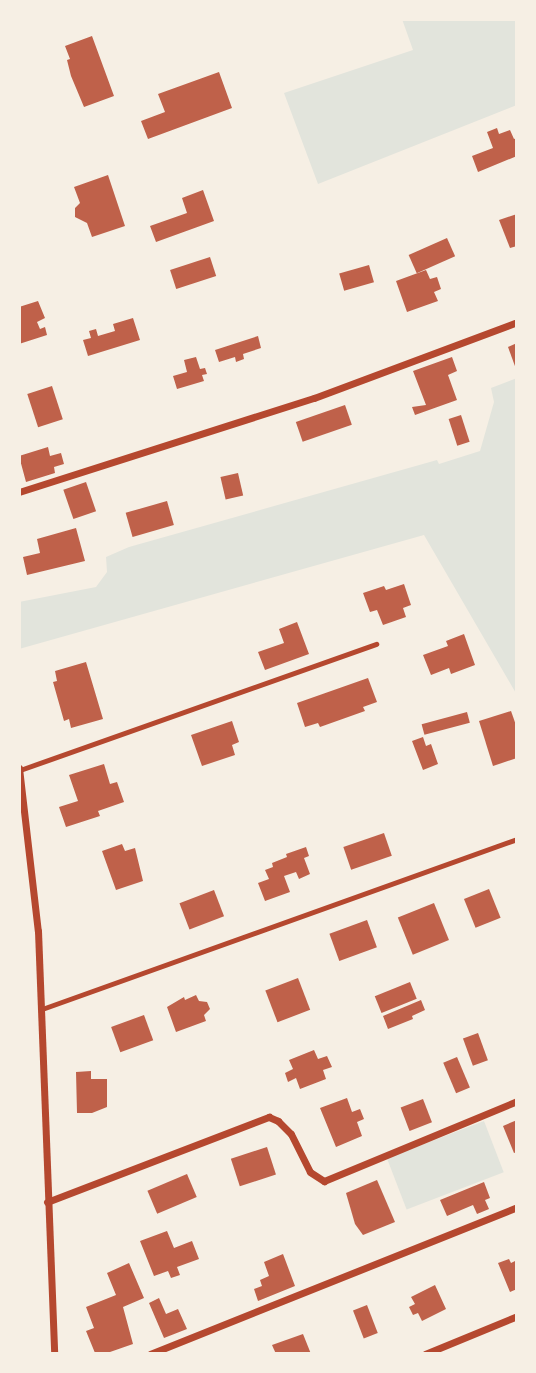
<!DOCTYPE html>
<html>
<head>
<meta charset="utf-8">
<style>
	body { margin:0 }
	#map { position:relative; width:536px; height:1373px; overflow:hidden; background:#f6efe4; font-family:Figtree,sans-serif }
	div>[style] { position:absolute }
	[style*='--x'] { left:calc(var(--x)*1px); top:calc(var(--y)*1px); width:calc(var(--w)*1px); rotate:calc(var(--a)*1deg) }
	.green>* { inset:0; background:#e2e4dc; transform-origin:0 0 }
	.building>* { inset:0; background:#bf614a; transform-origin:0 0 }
	.service>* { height:5px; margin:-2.5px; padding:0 2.5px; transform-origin:2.5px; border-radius:2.5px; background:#b5482f }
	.minor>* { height:7px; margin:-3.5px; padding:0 3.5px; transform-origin:3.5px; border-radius:3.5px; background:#b5482f }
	span { translate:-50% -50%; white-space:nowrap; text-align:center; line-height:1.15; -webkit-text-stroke:7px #f6efe4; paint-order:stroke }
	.frame { position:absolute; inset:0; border:21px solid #f6efe4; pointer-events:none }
</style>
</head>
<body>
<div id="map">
	<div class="green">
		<div style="clip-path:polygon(402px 19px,517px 19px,517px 105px,318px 184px,284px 93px,413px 50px)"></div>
		<div style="clip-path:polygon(517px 378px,517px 695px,424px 535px,19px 649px,19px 602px,96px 587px,107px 572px,106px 557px,129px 547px,437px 460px,439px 464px,480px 451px,494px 402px,491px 388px)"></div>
		<div style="left:484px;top:1121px;width:55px;height:104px;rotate:69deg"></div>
	</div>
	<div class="building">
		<div style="clip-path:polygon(92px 36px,114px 96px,84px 107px,71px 76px,67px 60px,70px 59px,65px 46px)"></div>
		<div style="clip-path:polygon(219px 72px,232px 108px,148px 139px,141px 121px,165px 112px,158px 94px)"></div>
		<div style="clip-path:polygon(497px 128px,499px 134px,510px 130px,514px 139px,517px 138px,517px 156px,478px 172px,472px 156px,493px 148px,487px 132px)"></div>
		<div style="clip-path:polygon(108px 175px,125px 226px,92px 237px,87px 223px,75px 217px,75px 208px,80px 203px,74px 187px)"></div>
		<div style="clip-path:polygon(203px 190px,214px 221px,156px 242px,150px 226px,187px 213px,182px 198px)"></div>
		<div style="clip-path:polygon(517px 214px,517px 246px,510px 248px,499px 220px)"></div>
		<div style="left:447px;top:238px;width:20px;height:42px;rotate:66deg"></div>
		<div style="left:210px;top:257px;width:20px;height:42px;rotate:72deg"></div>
		<div style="left:369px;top:265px;width:18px;height:31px;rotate:74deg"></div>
		<div style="clip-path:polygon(426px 270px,430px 279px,437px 277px,441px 289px,434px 292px,438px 301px,407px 312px,396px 281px)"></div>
		<div style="clip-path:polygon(38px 301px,45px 318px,37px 322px,40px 329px,45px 327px,47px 335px,19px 344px,19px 307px)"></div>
		<div style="clip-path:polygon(133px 318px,140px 340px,88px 356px,83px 340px,91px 338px,89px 331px,96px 329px,98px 336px,115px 331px,113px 324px)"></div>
		<div style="clip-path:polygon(258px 336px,261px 348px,243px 354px,244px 359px,236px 362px,235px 357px,219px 362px,215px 350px)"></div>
		<div style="clip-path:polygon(517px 343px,517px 369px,516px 369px,508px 347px)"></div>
		<div style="clip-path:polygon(196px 357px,200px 369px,205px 368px,207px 374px,202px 375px,204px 381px,177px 389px,173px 376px,187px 372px,184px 360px)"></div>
		<div style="clip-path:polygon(452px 357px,457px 371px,448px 375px,457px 400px,415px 415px,412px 407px,426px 405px,413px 371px)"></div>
		<div style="left:52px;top:386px;width:35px;height:26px;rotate:72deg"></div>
		<div style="left:345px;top:405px;width:21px;height:52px;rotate:71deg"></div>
		<div style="left:461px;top:415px;width:28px;height:13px;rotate:72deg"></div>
		<div style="clip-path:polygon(48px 447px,50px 456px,61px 453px,64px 464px,54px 467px,55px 473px,26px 482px,19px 456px)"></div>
		<div style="left:238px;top:473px;width:23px;height:18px;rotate:77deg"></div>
		<div style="left:86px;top:482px;width:31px;height:24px;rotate:71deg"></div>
		<div style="left:167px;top:501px;width:25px;height:43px;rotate:74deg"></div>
		<div style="clip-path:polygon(76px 528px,85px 561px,27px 575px,23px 557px,40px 553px,37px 539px)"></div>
		<div style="clip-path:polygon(404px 584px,411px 605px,403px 608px,406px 617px,383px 625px,377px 610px,370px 612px,363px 593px,384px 586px,386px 590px)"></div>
		<div style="clip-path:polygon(297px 622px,309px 654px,265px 670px,258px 652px,284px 643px,279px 629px)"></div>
		<div style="clip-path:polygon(464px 634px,475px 665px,451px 674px,449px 668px,431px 675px,423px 655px,448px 646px,446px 641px)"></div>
		<div style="clip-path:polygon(86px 662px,103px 719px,71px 728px,69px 719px,64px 721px,53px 682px,57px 681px,55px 671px)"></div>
		<div style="clip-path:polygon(368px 678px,377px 702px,363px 707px,365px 711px,320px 727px,318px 723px,305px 727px,297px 703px)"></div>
		<div style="clip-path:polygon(511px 711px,517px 728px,517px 758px,493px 766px,479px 721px)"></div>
		<div style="left:467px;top:712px;width:11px;height:47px;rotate:75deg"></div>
		<div style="clip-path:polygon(232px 721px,239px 742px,232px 745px,235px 755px,202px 766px,191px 735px)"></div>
		<div style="clip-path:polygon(423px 737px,426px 746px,431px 744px,438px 764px,423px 770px,412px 741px)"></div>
		<div style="clip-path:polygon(104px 764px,110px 784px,117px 782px,124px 802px,98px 811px,100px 816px,66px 827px,59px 807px,78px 801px,69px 775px)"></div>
		<div style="left:384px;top:833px;width:24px;height:43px;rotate:71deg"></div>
		<div style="clip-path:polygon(122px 844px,125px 851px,135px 848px,143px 881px,116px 890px,102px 851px)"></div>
		<div style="clip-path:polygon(306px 847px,309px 856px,304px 858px,310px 874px,299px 879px,296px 872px,284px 876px,290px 892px,265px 901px,258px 883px,269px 879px,265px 870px,273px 867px,272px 863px,287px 857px,286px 854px)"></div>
		<div style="left:489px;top:889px;width:31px;height:27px;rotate:68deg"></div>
		<div style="left:214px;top:890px;width:28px;height:37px;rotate:69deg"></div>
		<div style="left:434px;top:903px;width:40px;height:39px;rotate:68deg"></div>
		<div style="left:367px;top:920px;width:29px;height:40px;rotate:70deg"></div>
		<div style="left:298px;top:978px;width:34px;height:35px;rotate:69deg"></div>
		<div style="left:410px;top:982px;width:18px;height:38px;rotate:68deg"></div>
		<div style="clip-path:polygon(196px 995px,199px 1001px,207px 1002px,210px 1009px,204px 1015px,206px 1021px,176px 1032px,167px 1007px,184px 997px,185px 1000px)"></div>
		<div style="clip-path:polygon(421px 1000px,425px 1010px,412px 1016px,413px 1019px,388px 1029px,383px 1016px)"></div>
		<div style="left:144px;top:1015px;width:27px;height:35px;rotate:70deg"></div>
		<div style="left:478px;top:1033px;width:29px;height:16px;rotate:70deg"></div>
		<div style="clip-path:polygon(314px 1050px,318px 1059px,327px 1056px,332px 1067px,323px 1070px,326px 1079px,300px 1089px,296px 1078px,288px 1082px,285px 1073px,293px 1069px,289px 1060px)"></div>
		<div style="left:457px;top:1057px;width:33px;height:15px;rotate:67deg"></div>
		<div style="clip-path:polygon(91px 1071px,91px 1079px,107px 1079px,107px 1107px,92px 1113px,77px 1113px,76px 1072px)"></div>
		<div style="clip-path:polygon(347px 1098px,352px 1112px,360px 1109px,364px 1119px,357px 1122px,362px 1136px,336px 1147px,320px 1108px)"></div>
		<div style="left:423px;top:1099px;width:25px;height:24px;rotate:69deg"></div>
		<div style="clip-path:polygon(517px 1120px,517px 1152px,514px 1153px,503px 1126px)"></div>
		<div style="left:267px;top:1147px;width:29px;height:38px;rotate:72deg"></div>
		<div style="left:187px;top:1174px;width:25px;height:43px;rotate:67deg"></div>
		<div style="clip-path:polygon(377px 1180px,395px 1222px,363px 1235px,355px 1224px,346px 1193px)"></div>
		<div style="clip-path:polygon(484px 1182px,490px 1198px,485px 1200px,489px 1209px,477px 1214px,473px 1205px,447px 1216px,440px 1200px)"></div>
		<div style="clip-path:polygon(167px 1231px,174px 1248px,192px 1241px,199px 1259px,177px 1267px,180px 1275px,171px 1278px,168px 1271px,154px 1276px,140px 1241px)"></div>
		<div style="clip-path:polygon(283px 1254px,295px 1286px,258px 1301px,254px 1289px,262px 1286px,260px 1280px,269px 1276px,264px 1262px)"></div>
		<div style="clip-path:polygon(509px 1259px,511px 1263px,517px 1260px,517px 1289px,510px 1292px,498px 1263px)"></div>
		<div style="clip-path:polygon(129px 1263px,144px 1298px,123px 1307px,133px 1344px,110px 1352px,95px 1353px,86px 1331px,94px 1328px,86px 1307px,116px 1295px,107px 1273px)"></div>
		<div style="clip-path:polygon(435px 1285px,446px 1309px,422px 1321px,418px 1313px,413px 1315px,409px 1307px,415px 1304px,411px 1297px)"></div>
		<div style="clip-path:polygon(159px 1298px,166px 1314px,178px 1309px,187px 1329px,164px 1338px,149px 1303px)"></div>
		<div style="left:367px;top:1305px;width:30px;height:15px;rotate:69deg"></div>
		<div style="clip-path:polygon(303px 1334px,311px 1354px,276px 1354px,272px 1345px)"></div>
	</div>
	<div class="service">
		<div style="--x:20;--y:770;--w:378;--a:-19.5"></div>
		<div style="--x:42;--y:1009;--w:505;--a:-19.69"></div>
	</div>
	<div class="minor">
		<div style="--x:19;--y:492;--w:310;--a:-17.7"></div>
		<div style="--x:314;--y:398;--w:217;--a:-20.5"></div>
		<div style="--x:19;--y:768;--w:164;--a:83.4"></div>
		<div style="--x:38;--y:931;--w:423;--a:87.8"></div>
		<div style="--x:47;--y:1202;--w:238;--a:-21"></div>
		<div style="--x:269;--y:1117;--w:10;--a:24"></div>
		<div style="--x:278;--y:1121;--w:18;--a:45"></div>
		<div style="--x:291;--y:1134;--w:42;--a:63.4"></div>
		<div style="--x:310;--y:1172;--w:17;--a:33"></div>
		<div style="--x:324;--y:1181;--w:209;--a:-22.5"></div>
		<div style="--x:150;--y:1354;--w:395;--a:-21.8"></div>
		<div style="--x:425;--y:1354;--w:100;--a:-22.4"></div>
	</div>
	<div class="frame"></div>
</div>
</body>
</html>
